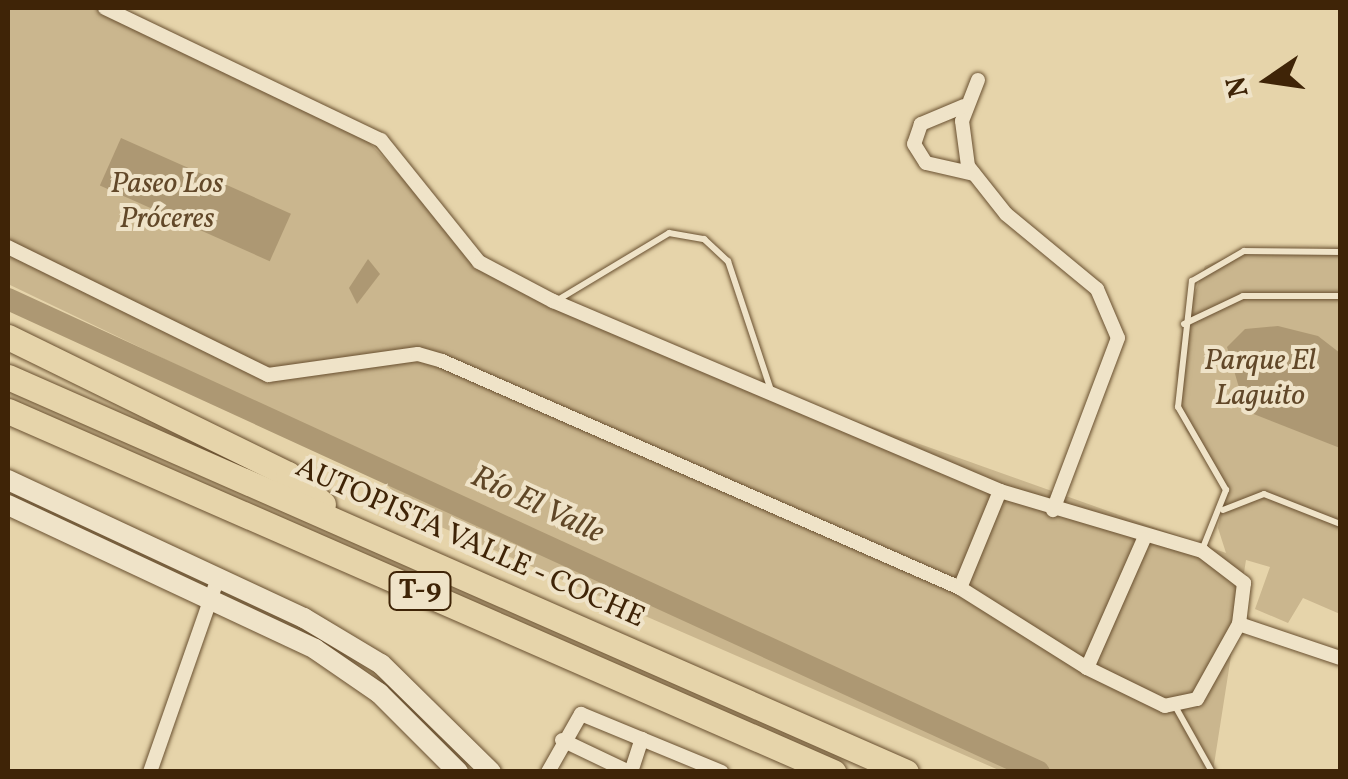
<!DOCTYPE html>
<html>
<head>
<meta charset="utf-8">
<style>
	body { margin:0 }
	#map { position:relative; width:1348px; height:779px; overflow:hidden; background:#e6d4aa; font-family:Vollkorn,serif }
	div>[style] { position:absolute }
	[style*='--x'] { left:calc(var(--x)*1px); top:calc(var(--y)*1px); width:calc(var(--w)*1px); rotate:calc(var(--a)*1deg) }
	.green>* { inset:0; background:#cab68e }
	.water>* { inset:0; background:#ad9873; transform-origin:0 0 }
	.river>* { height:22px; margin:-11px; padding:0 11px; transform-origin:11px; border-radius:11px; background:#ad9873 }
	.roads { filter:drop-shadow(0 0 2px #695030) drop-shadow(0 0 2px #695030) }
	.service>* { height:6px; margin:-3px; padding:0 3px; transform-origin:3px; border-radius:3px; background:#efe3c8 }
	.minor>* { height:14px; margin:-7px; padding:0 7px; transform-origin:7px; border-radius:7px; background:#efe3c8 }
	.secondary>* { height:20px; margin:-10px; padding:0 10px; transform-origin:10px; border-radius:10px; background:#efe3c8 }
	.motorway>* { height:25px; margin:-12.5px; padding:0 12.5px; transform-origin:12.5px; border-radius:12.5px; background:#e6d4aa }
	span { translate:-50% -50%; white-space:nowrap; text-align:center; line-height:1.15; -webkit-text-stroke:8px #efe3c8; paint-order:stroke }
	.shield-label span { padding:2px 8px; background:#efe3c8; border:2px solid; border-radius:8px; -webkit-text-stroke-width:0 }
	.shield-label { font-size:28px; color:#3f2407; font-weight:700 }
	.park-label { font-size:30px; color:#624829; font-style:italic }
	.street-label { font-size:30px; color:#3f2407 }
	.water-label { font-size:32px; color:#604727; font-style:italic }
	.frame { position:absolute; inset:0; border:10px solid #3f2407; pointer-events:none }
	.north { position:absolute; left:1218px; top:30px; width:100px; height:100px; -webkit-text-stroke:8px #efe3c8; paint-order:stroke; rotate:257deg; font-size:28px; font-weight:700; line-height:40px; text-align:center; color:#3f2407 }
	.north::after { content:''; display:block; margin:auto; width:35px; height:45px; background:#3f2407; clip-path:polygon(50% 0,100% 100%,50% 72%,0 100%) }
</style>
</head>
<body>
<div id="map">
	<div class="green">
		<div style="clip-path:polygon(8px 8px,113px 8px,355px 127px,472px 253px,555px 302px,771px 391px,1226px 553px,1218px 528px,1226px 490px,1185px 429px,1176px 373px,1183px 324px,1205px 266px,1244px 251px,1340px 248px,1340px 614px,1303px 598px,1288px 623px,1255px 609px,1270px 567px,1246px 560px,1213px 771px,1001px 771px,418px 517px,352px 449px,8px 284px)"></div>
	</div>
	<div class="water">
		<div style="left:121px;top:138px;width:186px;height:52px;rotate:24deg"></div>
		<div style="clip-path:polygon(368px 259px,380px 274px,357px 304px,349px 288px)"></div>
		<div style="clip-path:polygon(1278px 326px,1318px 336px,1340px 353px,1340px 448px,1246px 411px,1227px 347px,1245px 329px)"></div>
	</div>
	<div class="river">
		<div style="--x:8;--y:299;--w:1134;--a:24.64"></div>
	</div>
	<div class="roads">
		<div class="service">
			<div style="--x:556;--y:301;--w:132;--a:-31"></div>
			<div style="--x:669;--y:233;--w:36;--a:10"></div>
			<div style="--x:704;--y:239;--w:33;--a:43"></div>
			<div style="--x:728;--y:261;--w:136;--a:71.6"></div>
			<div style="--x:1184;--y:324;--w:65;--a:-25.4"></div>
			<div style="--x:1243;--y:296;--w:97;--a:0"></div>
			<div style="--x:1223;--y:510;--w:44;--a:-21.3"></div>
			<div style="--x:1264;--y:494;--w:82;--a:21.5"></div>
			<div style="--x:1202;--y:550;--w:65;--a:-68.2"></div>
			<div style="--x:1226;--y:490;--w:96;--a:-120"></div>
			<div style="--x:1178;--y:407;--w:127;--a:-83.7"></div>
			<div style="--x:1192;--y:281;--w:60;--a:-30"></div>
			<div style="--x:1244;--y:251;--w:96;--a:0.6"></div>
			<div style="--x:1175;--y:706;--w:76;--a:60.7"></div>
		</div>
		<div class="minor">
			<div style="--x:105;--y:8;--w:306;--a:25.6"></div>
			<div style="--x:381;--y:140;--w:156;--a:51.2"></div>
			<div style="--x:479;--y:262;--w:84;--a:27.8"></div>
			<div style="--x:553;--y:301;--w:486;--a:23"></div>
			<div style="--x:1000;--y:491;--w:211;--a:16.5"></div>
			<div style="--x:1202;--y:551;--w:53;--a:37.3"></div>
			<div style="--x:1244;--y:583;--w:41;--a:97"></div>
			<div style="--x:1239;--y:624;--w:86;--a:119.2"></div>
			<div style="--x:1197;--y:699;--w:33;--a:168"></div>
			<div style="--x:1165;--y:706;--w:87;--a:-154"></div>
			<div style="--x:978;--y:80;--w:44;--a:111.3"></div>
			<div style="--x:962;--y:121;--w:45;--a:82.4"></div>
			<div style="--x:968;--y:166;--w:61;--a:51.6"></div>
			<div style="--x:1006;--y:214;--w:118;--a:39.5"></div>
			<div style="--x:1097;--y:289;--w:53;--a:66.8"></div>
			<div style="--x:1118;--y:338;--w:184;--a:110.7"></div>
			<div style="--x:964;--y:106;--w:47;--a:157.3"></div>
			<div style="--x:921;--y:124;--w:21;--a:109"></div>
			<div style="--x:914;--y:144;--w:22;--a:58"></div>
			<div style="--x:926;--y:163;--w:49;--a:12.9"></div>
			<div style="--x:8;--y:247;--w:290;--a:26.2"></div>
			<div style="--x:268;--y:375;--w:151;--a:-8"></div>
			<div style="--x:418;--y:354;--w:25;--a:16"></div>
			<div style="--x:442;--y:361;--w:566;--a:23.66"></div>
			<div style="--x:960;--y:588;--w:150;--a:32.2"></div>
			<div style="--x:1087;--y:668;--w:141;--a:-66.2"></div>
			<div style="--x:960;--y:588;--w:105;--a:-67.6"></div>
			<div style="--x:1239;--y:624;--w:107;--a:18.6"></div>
			<div style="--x:562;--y:740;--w:74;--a:25.5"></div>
			<div style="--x:150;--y:772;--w:206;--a:-70.7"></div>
			<div style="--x:548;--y:772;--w:67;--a:-60.4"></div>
			<div style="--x:581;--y:714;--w:152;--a:22.4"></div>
			<div style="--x:631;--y:772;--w:35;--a:-72"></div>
		</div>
		<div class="secondary">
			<div style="--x:8;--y:480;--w:327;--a:25"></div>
			<div style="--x:304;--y:618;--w:90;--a:30.9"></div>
			<div style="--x:381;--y:664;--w:154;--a:44.5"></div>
			<div style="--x:8;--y:505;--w:339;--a:25.1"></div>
			<div style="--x:315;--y:649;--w:78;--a:34.5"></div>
			<div style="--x:379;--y:693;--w:112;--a:45"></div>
		</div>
		<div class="motorway">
			<div style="--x:8;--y:337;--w:312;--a:26.1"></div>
			<div style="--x:288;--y:474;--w:46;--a:40.6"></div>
			<div style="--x:8;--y:377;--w:981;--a:23.74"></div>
			<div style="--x:8;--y:411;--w:901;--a:23.63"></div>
		</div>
	</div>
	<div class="shield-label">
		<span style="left:420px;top:591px">T-9</span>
	</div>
	<div class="park-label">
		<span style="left:167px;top:201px">Paseo Los<br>Próceres</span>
		<span style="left:1260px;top:378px">Parque El<br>Laguito</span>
	</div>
	<div class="street-label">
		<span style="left:470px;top:543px;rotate:24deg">AUTOPISTA VALLE - COCHE</span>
	</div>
	<div class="water-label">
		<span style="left:537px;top:506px;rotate:25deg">Río El Valle</span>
	</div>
	<div class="frame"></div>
	<div class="north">N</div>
</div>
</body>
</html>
